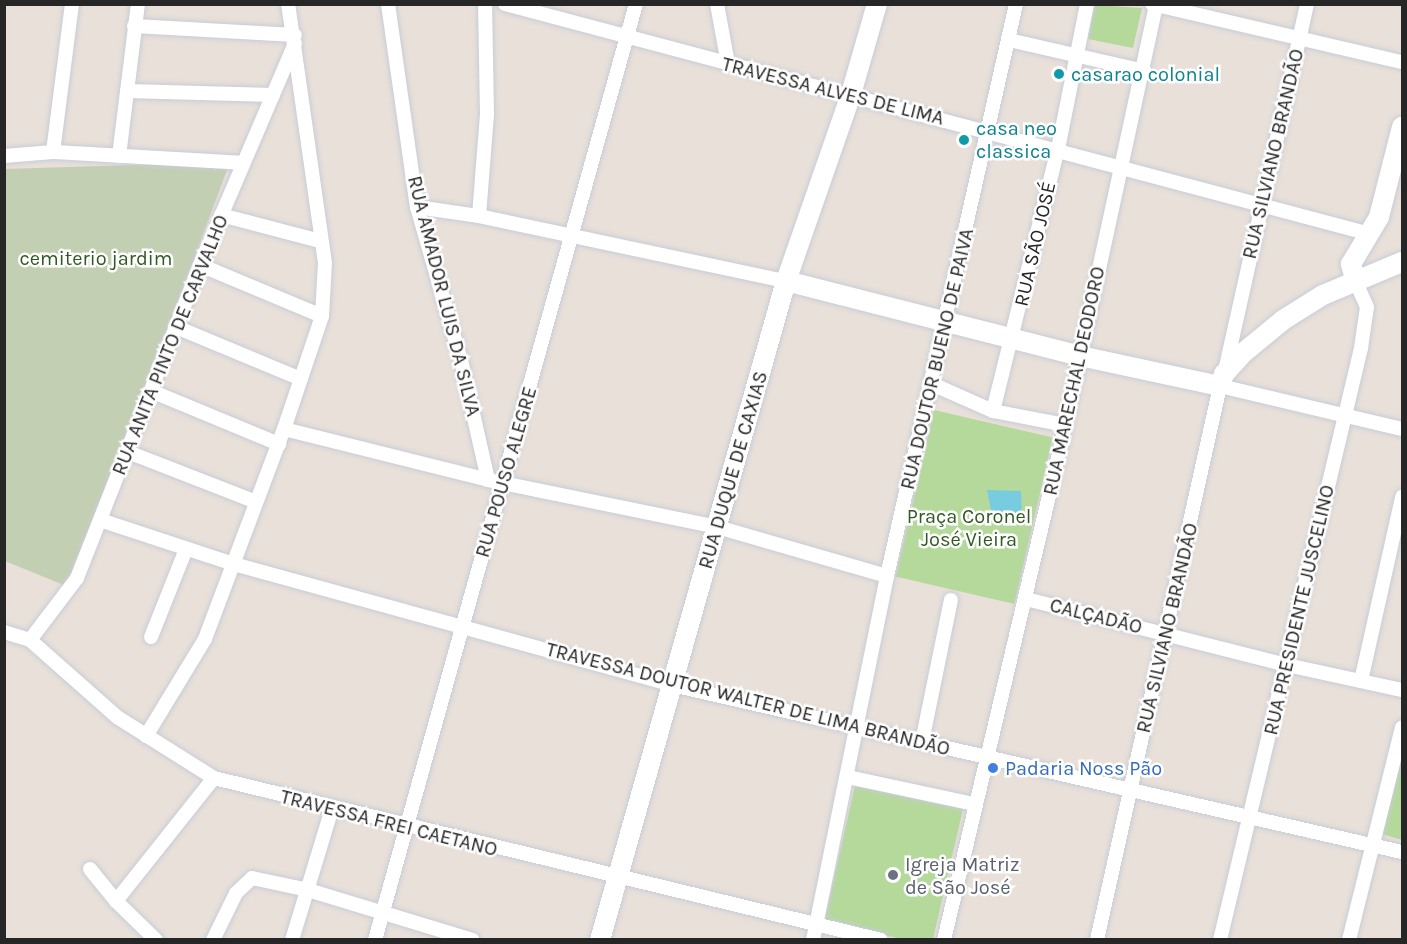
<!DOCTYPE html>
<html>
<head>
<meta charset="utf-8">
<style>
	body { margin:0 }
	#map { position:relative; width:1407px; height:944px; overflow:hidden; background:#e8e0d9; font-family:Karla,sans-serif }
	div>[style] { position:absolute }
	[style*='--x'] { left:calc(var(--x)*1px); top:calc(var(--y)*1px); width:calc(var(--w)*1px); rotate:calc(var(--a)*1deg) }
	.green>* { inset:0; background:#b5d99b; transform-origin:0 0 }
	.cemetery>* { inset:0; background:#c3cfb2 }
	.water>* { inset:0; background:#77ccdf }
	.roads { filter:drop-shadow(0 0 2px #c8ccd7) drop-shadow(0 0 2px #c8ccd7) }
	.street>* { height:14px; margin:-7px; padding:0 7px; transform-origin:7px; border-radius:7px; background:#fff }
	.secondary>* { height:20px; margin:-10px; padding:0 10px; transform-origin:10px; border-radius:10px; background:#fff }
	.dots>* { width:16px; height:16px; translate:-50% -50%; box-sizing:border-box; border:3px solid #fff; border-radius:50% }
	span { translate:-50% -50%; white-space:nowrap; text-align:center; line-height:1.15; -webkit-text-stroke:5px #fff; paint-order:stroke }
	.culture-label { font-size:20px; color:#0d838f }
	.left { translate:0 -50%; text-align:left }
	.street-label { font-size:20px; color:#262626 }
	.park-label { font-size:20px; color:#315921 }
	.shop-label { font-size:20px; color:#366cbe }
	.worship-label { font-size:20px; color:#5b616d }
	.frame { position:absolute; inset:0; border:6px solid #262626; pointer-events:none }
</style>
</head>
<body>
<div id="map">
	<div class="green">
		<div style="clip-path:polygon(1095px 5px,1142px 8px,1133px 48px,1088px 39px)"></div>
		<div style="left:934px;top:410px;width:122px;height:171px;rotate:13deg"></div>
		<div style="clip-path:polygon(1402px 751px,1402px 840px,1382px 834px)"></div>
		<div style="clip-path:polygon(856px 781px,964px 805px,933px 939px,902px 939px,824px 922px)"></div>
	</div>
	<div class="cemetery">
		<div style="clip-path:polygon(230px 162px,71px 588px,5px 561px,4px 169px)"></div>
	</div>
	<div class="water">
		<div style="clip-path:polygon(987px 490px,1021px 491px,1022px 518px,992px 515px)"></div>
	</div>
	<div class="roads">
		<div class="street">
			<div style="--x:388;--y:4;--w:205;--a:81.9"></div>
			<div style="--x:417;--y:207;--w:159;--a:74"></div>
			<div style="--x:461;--y:360;--w:123;--a:77.3"></div>
			<div style="--x:505;--y:4;--w:895;--a:14.89"></div>
			<div style="--x:717;--y:4;--w:61;--a:79.6"></div>
			<div style="--x:1152;--y:4;--w:257;--a:13.1"></div>
			<div style="--x:134;--y:26;--w:161;--a:3.2"></div>
			<div style="--x:1009;--y:40;--w:139;--a:12.9"></div>
			<div style="--x:127;--y:91;--w:146;--a:1.6"></div>
			<div style="--x:53;--y:152;--w:149;--a:-82.7"></div>
			<div style="--x:4;--y:156;--w:49;--a:-4.7"></div>
			<div style="--x:53;--y:152;--w:190;--a:3.3"></div>
			<div style="--x:119;--y:156;--w:153;--a:-82.9"></div>
			<div style="--x:417;--y:207;--w:63;--a:8.3"></div>
			<div style="--x:479;--y:216;--w:314;--a:12"></div>
			<div style="--x:221;--y:215;--w:102;--a:14.7"></div>
			<div style="--x:479;--y:216;--w:101;--a:-85.5"></div>
			<div style="--x:487;--y:115;--w:111;--a:-91"></div>
			<div style="--x:200;--y:265;--w:132;--a:22.7"></div>
			<div style="--x:176;--y:327;--w:135;--a:22.6"></div>
			<div style="--x:1225;--y:371;--w:376;--a:-77.4"></div>
			<div style="--x:932;--y:384;--w:67;--a:23.9"></div>
			<div style="--x:993;--y:411;--w:73;--a:11"></div>
			<div style="--x:151;--y:391;--w:139;--a:22.5"></div>
			<div style="--x:993;--y:411;--w:270;--a:-76.1"></div>
			<div style="--x:1058;--y:149;--w:148;--a:-78.7"></div>
			<div style="--x:284;--y:429;--w:210;--a:14"></div>
			<div style="--x:488;--y:480;--w:234;--a:11.6"></div>
			<div style="--x:717;--y:527;--w:177;--a:16.1"></div>
			<div style="--x:128;--y:452;--w:137;--a:21.3"></div>
			<div style="--x:100;--y:520;--w:141;--a:18.2"></div>
			<div style="--x:234;--y:564;--w:454;--a:15.4"></div>
			<div style="--x:672;--y:685;--w:749;--a:12.89"></div>
			<div style="--x:1026;--y:599;--w:269;--a:14.2"></div>
			<div style="--x:1287;--y:665;--w:118;--a:12.3"></div>
			<div style="--x:4;--y:632;--w:27;--a:17"></div>
			<div style="--x:30;--y:640;--w:116;--a:41.5"></div>
			<div style="--x:117;--y:717;--w:115;--a:32.2"></div>
			<div style="--x:214;--y:778;--w:686;--a:13.65"></div>
			<div style="--x:151;--y:637;--w:95;--a:-68.3"></div>
			<div style="--x:30;--y:640;--w:78;--a:-52.8"></div>
			<div style="--x:77;--y:578;--w:336;--a:-68.5"></div>
			<div style="--x:200;--y:265;--w:241;--a:-66.8"></div>
			<div style="--x:1361;--y:681;--w:189;--a:-77.4"></div>
			<div style="--x:146;--y:736;--w:114;--a:-58.7"></div>
			<div style="--x:205;--y:639;--w:224;--a:-69.4"></div>
			<div style="--x:284;--y:429;--w:119;--a:-71.4"></div>
			<div style="--x:322;--y:316;--w:53;--a:-86.8"></div>
			<div style="--x:325;--y:263;--w:262;--a:-98.1"></div>
			<div style="--x:922;--y:742;--w:145;--a:-78.5"></div>
			<div style="--x:848;--y:777;--w:129;--a:12.1"></div>
			<div style="--x:90;--y:869;--w:41;--a:50.9"></div>
			<div style="--x:156;--y:940;--w:56;--a:-135.7"></div>
			<div style="--x:116;--y:901;--w:157;--a:-51.5"></div>
			<div style="--x:213;--y:940;--w:52;--a:-63.9"></div>
			<div style="--x:236;--y:893;--w:22;--a:-43"></div>
			<div style="--x:252;--y:878;--w:57;--a:12.1"></div>
			<div style="--x:308;--y:890;--w:172;--a:16.9"></div>
			<div style="--x:292;--y:940;--w:138;--a:-73.1"></div>
			<div style="--x:375;--y:940;--w:972;--a:-74.42"></div>
			<div style="--x:813;--y:940;--w:371;--a:-78.5"></div>
			<div style="--x:887;--y:576;--w:586;--a:-77.29"></div>
			<div style="--x:944;--y:940;--w:509;--a:-76.7"></div>
			<div style="--x:1061;--y:445;--w:451;--a:-77.8"></div>
			<div style="--x:1097;--y:940;--w:567;--a:-77.48"></div>
			<div style="--x:1220;--y:386;--w:187;--a:13.3"></div>
			<div style="--x:1220;--y:940;--w:609;--a:-76.6"></div>
			<div style="--x:1361;--y:348;--w:41;--a:-81.7"></div>
			<div style="--x:1367;--y:307;--w:27;--a:-114"></div>
			<div style="--x:1349;--y:940;--w:219;--a:-76"></div>
		</div>
		<div class="secondary">
			<div style="--x:786;--y:281;--w:303;--a:14.3"></div>
			<div style="--x:1080;--y:356;--w:143;--a:12.1"></div>
			<div style="--x:1220;--y:386;--w:13;--a:-72"></div>
			<div style="--x:1224;--y:374;--w:28;--a:-48"></div>
			<div style="--x:1243;--y:353;--w:52;--a:-39.5"></div>
			<div style="--x:1283;--y:320;--w:47;--a:-32"></div>
			<div style="--x:1323;--y:295;--w:86;--a:-22.7"></div>
			<div style="--x:1356;--y:282;--w:19;--a:-106"></div>
			<div style="--x:1351;--y:264;--w:55;--a:-59.2"></div>
			<div style="--x:1379;--y:217;--w:93;--a:-75.7"></div>
			<div style="--x:600;--y:940;--w:685;--a:-74.24"></div>
			<div style="--x:786;--y:281;--w:198;--a:-70.8"></div>
			<div style="--x:851;--y:94;--w:94;--a:-73.9"></div>
		</div>
	</div>
	<div class="dots">
		<div style="left:1059px;top:74px;background:#0f9aa8"></div>
		<div style="left:964px;top:140px;background:#0f9aa8"></div>
		<div style="left:993px;top:768px;background:#3f7fe0"></div>
		<div style="left:893px;top:875px;background:#6b7280"></div>
	</div>
	<div class="culture-label">
		<span class="left" style="left:1071px;top:74px">casarao colonial</span>
		<span class="left" style="left:976px;top:140px">casa neo<br>classica</span>
	</div>
	<div class="street-label">
		<span style="left:833px;top:91px;rotate:14deg">TRAVESSA ALVES DE LIMA</span>
		<span style="left:1273px;top:154px;rotate:-77deg">RUA SILVIANO BRANDÃO</span>
		<span style="left:1035px;top:244px;rotate:-77deg">RUA SÃO JOSÉ</span>
		<span style="left:444px;top:296px;rotate:76deg">RUA AMADOR LUIS DA SILVA</span>
		<span style="left:170px;top:345px;rotate:-68deg">RUA ANITA PINTO DE CARVALHO</span>
		<span style="left:937px;top:359px;rotate:-77deg">RUA DOUTOR BUENO DE PAIVA</span>
		<span style="left:1074px;top:381px;rotate:-78deg">RUA MARECHAL DEODORO</span>
		<span style="left:733px;top:470px;rotate:-74deg">RUA DUQUE DE CAXIAS</span>
		<span style="left:506px;top:472px;rotate:-74deg">RUA POUSO ALEGRE</span>
		<span style="left:1299px;top:610px;rotate:-77deg">RUA PRESIDENTE JUSCELINO</span>
		<span style="left:1096px;top:616px;rotate:14deg">CALÇADÃO</span>
		<span style="left:1167px;top:628px;rotate:-77deg">RUA SILVIANO BRANDÃO</span>
		<span style="left:748px;top:699px;rotate:14deg">TRAVESSA DOUTOR WALTER DE LIMA BRANDÃO</span>
		<span style="left:389px;top:823px;rotate:14deg">TRAVESSA FREI CAETANO</span>
	</div>
	<div class="park-label">
		<span style="left:96px;top:258px">cemiterio jardim</span>
		<span style="left:969px;top:528px">Praça Coronel<br>José Vieira</span>
	</div>
	<div class="shop-label">
		<span class="left" style="left:1005px;top:768px">Padaria Noss Pão</span>
	</div>
	<div class="worship-label">
		<span class="left" style="left:905px;top:876px">Igreja Matriz<br>de São José</span>
	</div>
	<div class="frame"></div>
</div>
</body>
</html>
